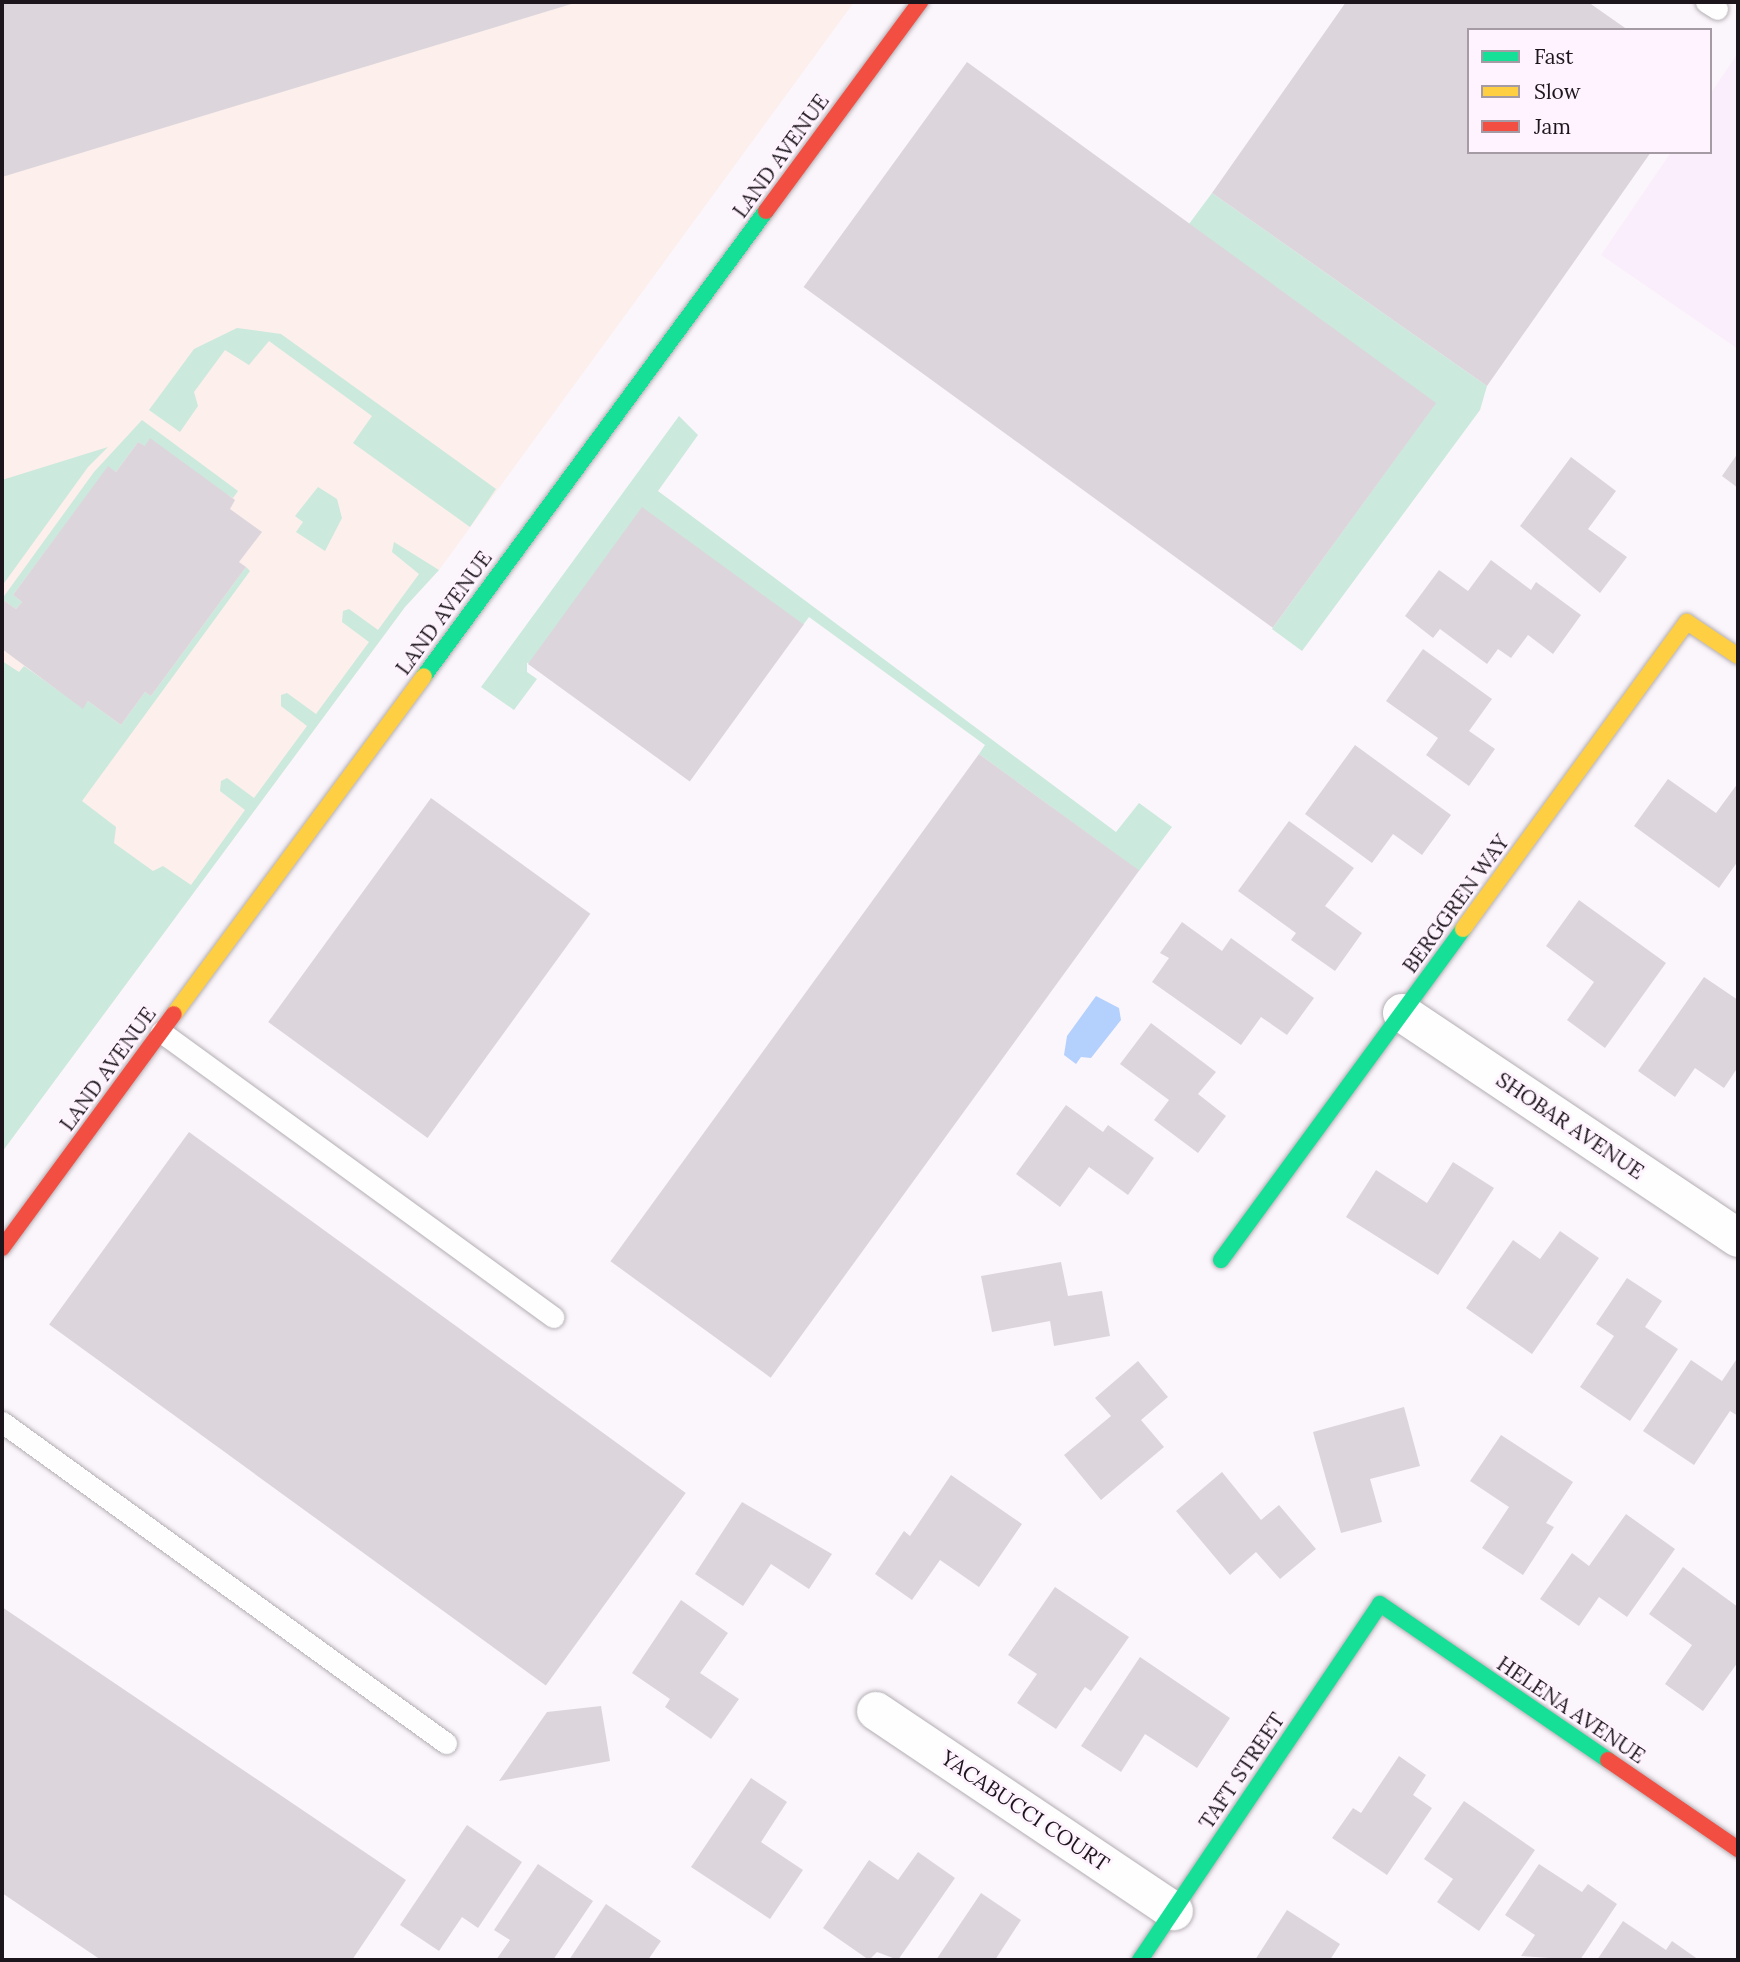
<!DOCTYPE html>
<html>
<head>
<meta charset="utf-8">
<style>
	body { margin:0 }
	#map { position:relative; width:1740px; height:1962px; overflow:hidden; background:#fbf6fb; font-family:Lora,serif }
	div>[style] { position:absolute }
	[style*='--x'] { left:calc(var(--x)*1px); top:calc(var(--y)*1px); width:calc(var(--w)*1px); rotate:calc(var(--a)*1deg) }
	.industrial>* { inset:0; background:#fcefec }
	.built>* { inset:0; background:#fbeefc }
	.green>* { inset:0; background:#cbe9dc }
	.water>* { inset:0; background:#b4d0fd }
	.building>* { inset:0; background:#dcd6dc; transform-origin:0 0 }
	.roads { filter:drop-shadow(0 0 2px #b3aeb3) drop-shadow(0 0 2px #b3aeb3) }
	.lane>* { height:21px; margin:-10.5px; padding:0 10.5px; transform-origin:10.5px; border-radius:10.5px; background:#fefefe }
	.street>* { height:38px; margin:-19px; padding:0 19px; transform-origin:19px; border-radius:19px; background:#fefefe }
	.fast>* { height:16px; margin:-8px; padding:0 8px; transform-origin:8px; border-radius:8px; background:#16e098 }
	.slow>* { height:16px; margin:-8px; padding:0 8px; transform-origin:8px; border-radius:8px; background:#ffcf43 }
	.jam>* { height:16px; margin:-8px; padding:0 8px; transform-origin:8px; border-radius:8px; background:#f24e42 }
	span { translate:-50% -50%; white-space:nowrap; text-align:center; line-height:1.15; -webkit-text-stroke:5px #fef3fe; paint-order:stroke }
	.street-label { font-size:21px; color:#1c161c }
	.frame { position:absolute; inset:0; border:4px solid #1c161c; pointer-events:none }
	.legend { position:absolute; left:1467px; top:28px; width:245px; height:126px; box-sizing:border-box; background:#fef3fe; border:2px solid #a49ba4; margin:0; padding:9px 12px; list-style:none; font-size:21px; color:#1c161c }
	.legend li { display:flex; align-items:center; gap:14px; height:35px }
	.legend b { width:35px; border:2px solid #a49ba4 }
</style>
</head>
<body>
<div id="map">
	<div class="industrial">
		<div style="clip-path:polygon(2px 2px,854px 2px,439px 570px,405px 607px,2px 1152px)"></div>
	</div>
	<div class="built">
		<div style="clip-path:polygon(1738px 53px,1738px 349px,1601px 255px,1671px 152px,1710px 152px,1710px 94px)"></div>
	</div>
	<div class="green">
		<div style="clip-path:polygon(1212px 193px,1487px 386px,1480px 410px,1302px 651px,1272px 629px,1435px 404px,1189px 224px)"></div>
		<div style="clip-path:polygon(237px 328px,281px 334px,496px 489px,470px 527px,353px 443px,372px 416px,269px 341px,249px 365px,225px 350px,194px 392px,198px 406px,180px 432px,149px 410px,194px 349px)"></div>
		<div style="clip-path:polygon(679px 416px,698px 435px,658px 491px,1116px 832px,1139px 803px,1172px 827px,1139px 871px,979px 754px,985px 745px,809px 617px,803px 625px,527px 663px,527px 672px,537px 679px,514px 710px,481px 687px)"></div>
		<div style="clip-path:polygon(142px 420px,238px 491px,233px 498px,138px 442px,116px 472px,108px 467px,13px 595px,22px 602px,16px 609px,2px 599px,94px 472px)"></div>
		<div style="clip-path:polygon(108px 447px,88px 467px,2px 586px,2px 480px)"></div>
		<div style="clip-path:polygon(318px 487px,337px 499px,342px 518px,325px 551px,296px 532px,303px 522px,295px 516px)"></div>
		<div style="clip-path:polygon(394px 542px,439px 570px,405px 607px,2px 1152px,2px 661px,19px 672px,24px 666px,83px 708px,88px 701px,121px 725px,145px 692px,151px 696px,246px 567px,250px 571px,82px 801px,116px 827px,114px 843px,153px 871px,163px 866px,191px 885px,245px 810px,220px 791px,221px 781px,227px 778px,254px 798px,307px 726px,281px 706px,281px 695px,287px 693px,316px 714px,369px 642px,342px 622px,343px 611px,349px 609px,378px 630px,419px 574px,392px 552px)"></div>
	</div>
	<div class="water">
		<div style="clip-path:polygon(1096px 996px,1119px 1008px,1121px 1020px,1091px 1058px,1081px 1057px,1076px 1064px,1064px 1055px,1067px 1036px)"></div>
	</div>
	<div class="building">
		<div style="clip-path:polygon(2px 2px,578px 2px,2px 177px)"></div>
		<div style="clip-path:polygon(1346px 2px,1588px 2px,1628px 30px,1469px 30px,1469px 152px,1651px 152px,1487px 386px,1212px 193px)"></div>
		<div style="left:967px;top:62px;width:580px;height:278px;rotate:36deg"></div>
		<div style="clip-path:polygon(150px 438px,235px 500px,230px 509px,262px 532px,239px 562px,246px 567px,151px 696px,145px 692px,121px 725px,88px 701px,83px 709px,2px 649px,2px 599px,16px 609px,22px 602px,13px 595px,108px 466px,116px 472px,138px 442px,145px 446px)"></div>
		<div style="clip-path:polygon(1738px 453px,1738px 488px,1722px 476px)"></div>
		<div style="clip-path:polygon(1571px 457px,1616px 491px,1588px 529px,1627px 557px,1600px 593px,1520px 526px)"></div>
		<div style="left:642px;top:507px;width:200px;height:194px;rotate:36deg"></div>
		<div style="clip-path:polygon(1491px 560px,1531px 590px,1536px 582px,1581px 615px,1553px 654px,1528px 635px,1511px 658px,1498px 649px,1487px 664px,1440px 629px,1433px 638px,1405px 616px,1439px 570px,1468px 591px)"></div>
		<div style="clip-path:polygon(1423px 649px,1492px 699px,1469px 731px,1495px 749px,1469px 786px,1426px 755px,1438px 738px,1386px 701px)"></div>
		<div style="clip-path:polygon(1355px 745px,1451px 815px,1422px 855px,1393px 834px,1372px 863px,1305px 814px)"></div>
		<div style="left:979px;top:754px;width:198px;height:627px;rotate:36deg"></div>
		<div style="clip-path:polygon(1668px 779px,1716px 813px,1738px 783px,1738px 861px,1719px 888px,1634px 826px)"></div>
		<div style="left:431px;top:798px;width:197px;height:277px;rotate:36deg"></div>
		<div style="clip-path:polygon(1289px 821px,1354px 868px,1325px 906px,1362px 933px,1335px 971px,1291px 940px,1296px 933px,1238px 891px)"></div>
		<div style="clip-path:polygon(1579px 900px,1666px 963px,1605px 1048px,1567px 1020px,1594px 982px,1546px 946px)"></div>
		<div style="clip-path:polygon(1182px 922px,1222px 951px,1231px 938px,1314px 998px,1287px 1035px,1261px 1017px,1241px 1045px,1152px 982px,1169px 958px,1160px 953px)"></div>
		<div style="clip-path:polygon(1704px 977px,1738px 1000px,1738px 1067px,1724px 1088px,1695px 1068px,1675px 1097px,1638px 1071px)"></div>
		<div style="clip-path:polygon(1151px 1023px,1216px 1072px,1198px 1094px,1226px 1116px,1198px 1153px,1154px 1120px,1169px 1100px,1120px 1064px)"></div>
		<div style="clip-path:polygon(1066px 1105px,1103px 1132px,1108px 1125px,1154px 1158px,1128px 1195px,1089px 1167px,1060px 1207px,1016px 1174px)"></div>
		<div style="left:189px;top:1132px;width:614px;height:238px;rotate:36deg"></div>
		<div style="clip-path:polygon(1453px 1162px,1494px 1188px,1438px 1275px,1346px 1217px,1376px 1170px,1427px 1203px)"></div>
		<div style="clip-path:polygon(1560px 1231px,1599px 1258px,1532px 1354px,1466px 1308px,1513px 1240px,1540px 1259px)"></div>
		<div style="clip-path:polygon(1061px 1262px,1068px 1296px,1102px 1291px,1110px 1336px,1054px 1346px,1050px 1321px,992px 1332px,981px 1276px)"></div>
		<div style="clip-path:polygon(1627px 1278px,1662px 1301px,1645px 1327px,1678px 1349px,1630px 1421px,1580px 1387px,1614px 1336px,1596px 1324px)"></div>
		<div style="clip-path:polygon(1738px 1357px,1738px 1416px,1730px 1411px,1694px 1465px,1643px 1431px,1691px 1360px,1722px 1381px)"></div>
		<div style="clip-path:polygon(1138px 1361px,1168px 1397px,1141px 1420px,1164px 1447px,1101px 1500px,1064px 1455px,1111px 1416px,1095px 1398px)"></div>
		<div style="clip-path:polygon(1404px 1407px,1420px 1466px,1370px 1479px,1382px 1522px,1341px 1533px,1313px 1432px)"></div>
		<div style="clip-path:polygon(1501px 1435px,1573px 1482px,1546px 1523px,1554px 1527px,1523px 1575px,1482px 1548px,1509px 1507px,1470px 1481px)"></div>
		<div style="clip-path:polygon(1222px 1472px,1261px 1520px,1279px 1505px,1316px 1549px,1280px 1579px,1256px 1552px,1230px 1575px,1176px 1511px)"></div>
		<div style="clip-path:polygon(951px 1475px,1022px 1524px,979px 1587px,940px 1560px,912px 1600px,875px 1574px,904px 1531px,910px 1536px)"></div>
		<div style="clip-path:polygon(742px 1502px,832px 1554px,809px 1589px,771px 1564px,743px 1606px,695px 1574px)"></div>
		<div style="clip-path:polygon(1626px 1514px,1675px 1549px,1627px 1617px,1599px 1597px,1579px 1626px,1540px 1599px,1572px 1553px,1589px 1566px)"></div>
		<div style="clip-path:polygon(1683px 1567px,1738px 1607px,1738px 1662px,1703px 1711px,1665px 1684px,1692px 1645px,1649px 1614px)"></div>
		<div style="clip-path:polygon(1055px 1587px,1129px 1637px,1091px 1691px,1085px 1687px,1056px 1729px,1017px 1703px,1037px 1674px,1008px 1655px)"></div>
		<div style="clip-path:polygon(681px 1600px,728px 1633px,700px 1673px,739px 1699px,711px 1739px,665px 1707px,670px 1699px,632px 1673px)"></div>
		<div style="clip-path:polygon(2px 1607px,406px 1880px,352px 1960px,101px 1960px,2px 1893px)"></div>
		<div style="clip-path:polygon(1140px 1657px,1230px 1718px,1197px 1768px,1145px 1734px,1121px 1772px,1081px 1746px)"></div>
		<div style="clip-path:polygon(601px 1706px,610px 1761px,499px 1781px,547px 1712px)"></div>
		<div style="clip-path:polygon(1399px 1756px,1426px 1775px,1413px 1795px,1432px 1808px,1387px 1875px,1332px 1838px,1353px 1808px,1361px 1813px)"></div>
		<div style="clip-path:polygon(751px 1778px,787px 1802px,761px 1842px,803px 1870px,770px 1919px,691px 1867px)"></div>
		<div style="clip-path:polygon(1464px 1801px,1535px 1850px,1479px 1931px,1437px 1902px,1453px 1879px,1424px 1859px)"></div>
		<div style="clip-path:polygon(467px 1825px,522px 1862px,478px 1928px,462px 1917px,439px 1951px,400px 1925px)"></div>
		<div style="clip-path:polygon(918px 1852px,955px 1878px,898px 1960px,877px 1952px,869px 1960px,823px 1928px,869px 1860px,898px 1880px)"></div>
		<div style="clip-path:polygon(538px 1864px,593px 1901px,553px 1960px,496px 1960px,510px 1940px,494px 1930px)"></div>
		<div style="clip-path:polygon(1539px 1864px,1582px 1892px,1588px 1884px,1617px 1904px,1580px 1960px,1521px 1956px,1535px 1935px,1505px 1915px)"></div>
		<div style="clip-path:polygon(981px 1893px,1021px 1920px,995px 1960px,936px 1960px)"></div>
		<div style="clip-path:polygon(606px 1904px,661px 1941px,648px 1960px,569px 1960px)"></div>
		<div style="clip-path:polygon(1287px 1910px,1340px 1944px,1330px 1960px,1255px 1960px)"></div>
		<div style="clip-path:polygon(1623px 1921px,1666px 1950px,1672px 1941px,1699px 1960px,1597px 1960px)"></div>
	</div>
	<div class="roads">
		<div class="lane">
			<div style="--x:1706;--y:2;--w:13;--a:32"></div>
			<div style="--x:161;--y:1032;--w:485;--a:36"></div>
			<div style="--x:2;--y:1422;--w:548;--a:35.87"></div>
		</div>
		<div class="street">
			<div style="--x:1402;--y:1013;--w:404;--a:33.8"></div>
			<div style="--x:876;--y:1711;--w:359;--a:33.9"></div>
		</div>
		<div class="fast">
			<div style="--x:424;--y:676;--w:577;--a:-53.67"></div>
			<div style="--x:1221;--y:1260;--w:410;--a:-53.8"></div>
			<div style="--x:1140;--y:1960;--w:429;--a:-56"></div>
			<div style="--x:1380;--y:1604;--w:276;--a:34.4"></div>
		</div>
		<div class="slow">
			<div style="--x:1463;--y:929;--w:380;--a:-53.9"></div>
			<div style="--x:1687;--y:622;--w:61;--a:33.7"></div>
			<div style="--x:174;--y:1014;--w:420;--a:-53.5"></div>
		</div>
		<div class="jam">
			<div style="--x:766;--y:211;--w:260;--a:-53.6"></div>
			<div style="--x:2;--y:1248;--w:290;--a:-53.7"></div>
			<div style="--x:1608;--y:1760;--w:158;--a:34.4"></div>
		</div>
	</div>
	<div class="street-label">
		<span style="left:781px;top:156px;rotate:-54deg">LAND AVENUE</span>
		<span style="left:444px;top:613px;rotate:-54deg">LAND AVENUE</span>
		<span style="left:1456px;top:904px;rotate:-54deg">BERGGREN WAY</span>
		<span style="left:108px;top:1069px;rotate:-54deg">LAND AVENUE</span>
		<span style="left:1570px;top:1126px;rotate:34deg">SHOBAR AVENUE</span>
		<span style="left:1571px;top:1710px;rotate:34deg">HELENA AVENUE</span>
		<span style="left:1242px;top:1771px;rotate:-56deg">TAFT STREET</span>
		<span style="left:1025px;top:1811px;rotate:34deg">YACABUCCI COURT</span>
	</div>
	<div class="frame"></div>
	<ul class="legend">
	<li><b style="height:9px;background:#16e098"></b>Fast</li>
	<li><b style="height:9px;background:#ffcf43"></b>Slow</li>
	<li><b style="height:9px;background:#f24e42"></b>Jam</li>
	</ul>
</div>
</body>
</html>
